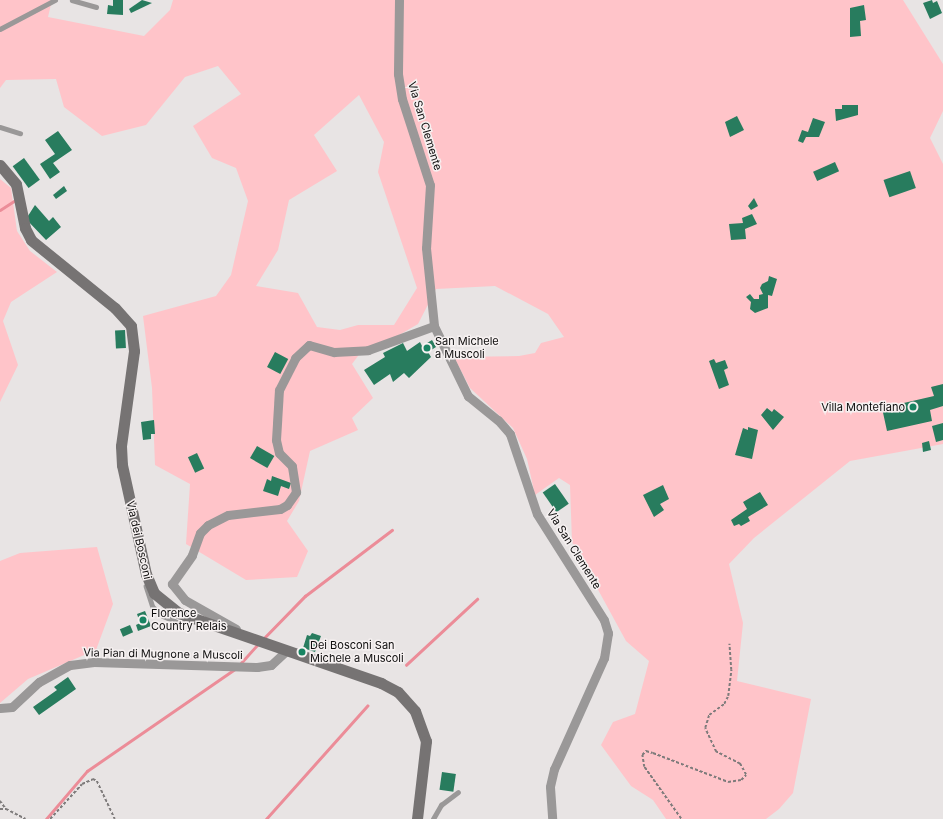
<!DOCTYPE html>
<html>
<head>
<meta charset="utf-8">
<style>
	body { margin:0 }
	#map { position:relative; width:943px; height:819px; overflow:hidden; background:#e8e4e4; font-family:Inter,sans-serif }
	div>[style] { position:absolute }
	[style*='--x'] { left:calc(var(--x)*1px); top:calc(var(--y)*1px); width:calc(var(--w)*1px); rotate:calc(var(--a)*1deg) }
	.green>* { inset:0; background:#ffc4c9 }
	.stream>* { height:2.5px; margin:-1.25px; padding:0 1.25px; transform-origin:1.25px; border-radius:1.25px; background:#ec8c98 }
	.building>* { inset:0; background:#287c5e; transform-origin:0 0 }
	.path>* { height:1.5px; margin-top:-0.75px; transform-origin:0; background:repeating-linear-gradient(90deg,#7e7b7b 0 3px,transparent 0 5px) }
	.service>* { height:4.5px; margin:-2.25px; padding:0 2.25px; transform-origin:2.25px; border-radius:2.25px; background:#9a9898 }
	.minor>* { height:9px; margin:-4.5px; padding:0 4.5px; transform-origin:4.5px; border-radius:4.5px; background:#9a9898 }
	.secondary>* { height:11px; margin:-5.5px; padding:0 5.5px; transform-origin:5.5px; border-radius:5.5px; background:#767373 }
	.dots>* { width:11px; height:11px; translate:-50% -50%; box-sizing:border-box; border:2px solid #f6f1f1; border-radius:50% }
	span { translate:-50% -50%; white-space:nowrap; text-align:center; line-height:1.15; -webkit-text-stroke:3px #f6f1f1; paint-order:stroke }
	.street-label { font-size:11px; color:#0e0d0d }
	.poi-label { font-size:11px; color:#0e0d0d }
	.left { translate:0 -50%; text-align:left }
	.right { translate:-100% -50%; text-align:right }
</style>
</head>
<body>
<div id="map">
	<div class="green">
		<div style="clip-path:polygon(evenodd,0 0,52px 0,48px 17px,144px 36px,170px 10px,173px 0,903px 0,943px 64px,943px 111px,930px 138px,943px 164px,943px 444px,850px 461px,754px 538px,729px 564px,743px 623px,737px 681px,811px 699px,793px 793px,779px 809px,766px 819px,666px 819px,653px 800px,631px 786px,601px 745px,613px 722px,635px 714px,649px 661px,626px 641px,572px 542px,570px 485px,559px 478px,535px 495px,527px 459px,513px 428px,470px 388px,454px 357px,519px 356px,535px 353px,541px 343px,564px 337px,548px 314px,495px 286px,436px 289px,418px 324px,394px 338px,364px 348px,352px 364px,373px 398px,352px 418px,358px 430px,310px 451px,299px 501px,287px 521px,308px 551px,297px 577px,246px 580px,186px 544px,190px 484px,155px 465px,152px 388px,143px 316px,216px 296px,231px 275px,248px 201px,236px 168px,212px 158px,193px 126px,241px 94px,218px 66px,185px 77px,146px 125px,102px 136px,64px 107px,56px 79px,6px 80px,0 88px,0 0,359px 95px,384px 142px,378px 172px,417px 288px,394px 325px,358px 325px,340px 330px,317px 327px,298px 293px,256px 286px,278px 250px,289px 200px,337px 171px,314px 135px,359px 95px)"></div>
		<div style="clip-path:polygon(0 179px,11px 188px,17px 231px,30px 251px,57px 272px,11px 302px,3px 321px,18px 365px,0 402px)"></div>
		<div style="clip-path:polygon(97px 547px,113px 604px,96px 650px,28px 679px,0 703px,0 561px,20px 553px)"></div>
	</div>
	<div class="stream">
		<div style="--x:0;--y:210;--w:17;--a:-33"></div>
		<div style="--x:263;--y:639;--w:60;--a:-45.7"></div>
		<div style="--x:305;--y:596;--w:109;--a:-37.2"></div>
		<div style="--x:240;--y:664;--w:27;--a:-48"></div>
		<div style="--x:406;--y:665;--w:97;--a:-42.9"></div>
		<div style="--x:46;--y:819;--w:63;--a:-49.5"></div>
		<div style="--x:87;--y:771;--w:180;--a:-34.6"></div>
		<div style="--x:266;--y:819;--w:152;--a:-48.2"></div>
	</div>
	<div class="building">
		<div style="clip-path:polygon(113px 0,123px 0,123px 15px,107px 14px,108px 5px,113px 6px)"></div>
		<div style="clip-path:polygon(142px 0,152px 3px,131px 13px,129px 9px)"></div>
		<div style="clip-path:polygon(932px 0,933px 3px,937px 1px,942px 13px,930px 19px,923px 3px)"></div>
		<div style="clip-path:polygon(864px 5px,866px 20px,860px 21px,861px 36px,850px 37px,850px 8px)"></div>
		<div style="clip-path:polygon(842px 105px,858px 105px,858px 115px,836px 121px,835px 109px,842px 109px)"></div>
		<div style="clip-path:polygon(737px 116px,744px 130px,730px 137px,725px 122px)"></div>
		<div style="clip-path:polygon(813px 118px,825px 122px,819px 137px,806px 137px,803px 143px,798px 141px,802px 130px,808px 132px)"></div>
		<div style="clip-path:polygon(58px 131px,72px 150px,53px 163px,60px 172px,50px 179px,40px 164px,55px 154px,45px 140px)"></div>
		<div style="left:24px;top:158px;width:27px;height:14px;rotate:54deg"></div>
		<div style="left:835px;top:162px;width:10px;height:24px;rotate:66deg"></div>
		<div style="left:910px;top:171px;width:18px;height:28px;rotate:71deg"></div>
		<div style="clip-path:polygon(64px 186px,67px 191px,56px 199px,53px 195px)"></div>
		<div style="clip-path:polygon(754px 198px,758px 206px,751px 210px,748px 206px)"></div>
		<div style="clip-path:polygon(35px 205px,49px 221px,53px 217px,61px 227px,46px 240px,26px 219px)"></div>
		<div style="clip-path:polygon(752px 214px,757px 224px,745px 229px,746px 239px,731px 240px,729px 224px,743px 223px,742px 218px)"></div>
		<div style="clip-path:polygon(769px 276px,777px 279px,772px 296px,768px 295px,768px 308px,755px 313px,750px 309px,751px 302px,746px 297px,750px 294px,754px 299px,759px 299px,759px 295px,763px 294px,760px 288px,762px 284px,768px 281px)"></div>
		<div style="left:125px;top:330px;width:18px;height:10px;rotate:87deg"></div>
		<div style="clip-path:polygon(432px 340px,436px 347px,428px 352px,431px 357px,409px 378px,404px 373px,393px 382px,390px 374px,374px 385px,364px 370px,385px 357px,383px 353px,403px 343px,407px 351px,420px 342px,422px 346px)"></div>
		<div style="left:275px;top:352px;width:15px;height:17px;rotate:28deg"></div>
		<div style="clip-path:polygon(714px 359px,716px 363px,725px 360px,728px 368px,724px 370px,729px 385px,719px 389px,709px 361px)"></div>
		<div style="clip-path:polygon(943px 384px,943px 406px,930px 410px,932px 421px,887px 431px,882px 408px,934px 396px,931px 387px)"></div>
		<div style="clip-path:polygon(767px 408px,772px 412px,774px 409px,784px 417px,773px 430px,761px 415px)"></div>
		<div style="clip-path:polygon(154px 420px,155px 434px,151px 434px,151px 439px,143px 440px,141px 422px)"></div>
		<div style="clip-path:polygon(943px 423px,943px 440px,936px 442px,932px 426px)"></div>
		<div style="clip-path:polygon(748px 427px,758px 430px,752px 459px,735px 455px,743px 428px,748px 430px)"></div>
		<div style="clip-path:polygon(929px 441px,931px 450px,923px 452px,922px 443px)"></div>
		<div style="left:257px;top:446px;width:20px;height:14px;rotate:30deg"></div>
		<div style="left:197px;top:453px;width:17px;height:10px;rotate:65deg"></div>
		<div style="clip-path:polygon(272px 476px,291px 483px,289px 489px,281px 486px,278px 496px,263px 491px,267px 479px,271px 481px)"></div>
		<div style="left:555px;top:484px;width:24px;height:15px;rotate:55deg"></div>
		<div style="clip-path:polygon(663px 485px,669px 499px,660px 504px,664px 510px,654px 517px,643px 495px)"></div>
		<div style="clip-path:polygon(760px 492px,768px 505px,748px 517px,750px 521px,741px 526px,739px 524px,734px 526px,731px 520px,747px 509px,743px 502px)"></div>
		<div style="clip-path:polygon(145px 611px,151px 626px,138px 631px,136px 625px,140px 623px,137px 614px)"></div>
		<div style="left:130px;top:625px;width:8px;height:11px;rotate:67deg"></div>
		<div style="clip-path:polygon(312px 633px,321px 636px,315px 652px,303px 648px,307px 635px,310px 636px)"></div>
		<div style="clip-path:polygon(68px 677px,76px 689px,39px 715px,33px 707px,57px 690px,54px 687px)"></div>
		<div style="left:442px;top:772px;width:14px;height:18px;rotate:8deg"></div>
	</div>
	<div class="path">
		<div style="--x:0;--y:801;--w:10;--a:53"></div>
		<div style="--x:6;--y:809;--w:22;--a:27"></div>
		<div style="--x:0;--y:809;--w:6;--a:0"></div>
		<div style="--x:50;--y:819;--w:47;--a:-47.6"></div>
		<div style="--x:82;--y:784;--w:12;--a:-24"></div>
		<div style="--x:93;--y:779;--w:4;--a:27"></div>
		<div style="--x:97;--y:781;--w:42;--a:64.7"></div>
		<div style="--x:681;--y:819;--w:64;--a:-125.4"></div>
		<div style="--x:644;--y:767;--w:12;--a:-99"></div>
		<div style="--x:642;--y:755;--w:6;--a:-45"></div>
		<div style="--x:646;--y:751;--w:7;--a:16"></div>
		<div style="--x:653;--y:753;--w:80;--a:21.1"></div>
		<div style="--x:728;--y:782;--w:13;--a:-9"></div>
		<div style="--x:741;--y:780;--w:7;--a:-45"></div>
		<div style="--x:746;--y:775;--w:13;--a:-119"></div>
		<div style="--x:740;--y:764;--w:27;--a:-153"></div>
		<div style="--x:716;--y:752;--w:26;--a:-115"></div>
		<div style="--x:705;--y:728;--w:14;--a:-73"></div>
		<div style="--x:709;--y:715;--w:19;--a:-36"></div>
		<div style="--x:724;--y:704;--w:9;--a:-63"></div>
		<div style="--x:728;--y:696;--w:26;--a:-83"></div>
		<div style="--x:731;--y:670;--w:26;--a:-94"></div>
	</div>
	<div class="service">
		<div style="--x:72;--y:0;--w:25;--a:16"></div>
		<div style="--x:0;--y:29;--w:62;--a:-27.8"></div>
		<div style="--x:0;--y:127;--w:21;--a:17"></div>
		<div style="--x:146;--y:586;--w:22;--a:72"></div>
		<div style="--x:153;--y:607;--w:13;--a:42"></div>
		<div style="--x:163;--y:616;--w:15;--a:23"></div>
		<div style="--x:177;--y:622;--w:17;--a:-3"></div>
		<div style="--x:433;--y:819;--w:16;--a:-60"></div>
		<div style="--x:441;--y:805;--w:21;--a:-37"></div>
	</div>
	<div class="minor">
		<div style="--x:399;--y:0;--w:74;--a:90.8"></div>
		<div style="--x:398;--y:74;--w:25;--a:81"></div>
		<div style="--x:402;--y:99;--w:90;--a:72"></div>
		<div style="--x:430;--y:185;--w:63;--a:93.6"></div>
		<div style="--x:426;--y:248;--w:78;--a:84.1"></div>
		<div style="--x:434;--y:326;--w:78;--a:64.1"></div>
		<div style="--x:468;--y:396;--w:38;--a:39"></div>
		<div style="--x:498;--y:420;--w:18;--a:49"></div>
		<div style="--x:510;--y:434;--w:84;--a:71.4"></div>
		<div style="--x:537;--y:514;--w:125;--a:57.7"></div>
		<div style="--x:604;--y:620;--w:14;--a:73"></div>
		<div style="--x:608;--y:633;--w:25;--a:99"></div>
		<div style="--x:604;--y:658;--w:122;--a:114.2"></div>
		<div style="--x:554;--y:769;--w:18;--a:103"></div>
		<div style="--x:550;--y:787;--w:32;--a:86"></div>
		<div style="--x:236;--y:629;--w:59;--a:-150.4"></div>
		<div style="--x:185;--y:600;--w:21;--a:-129"></div>
		<div style="--x:172;--y:584;--w:35;--a:-55"></div>
		<div style="--x:192;--y:555;--w:23;--a:-70"></div>
		<div style="--x:200;--y:533;--w:11;--a:-45"></div>
		<div style="--x:208;--y:525;--w:22;--a:-27"></div>
		<div style="--x:228;--y:515;--w:52;--a:-6.6"></div>
		<div style="--x:280;--y:509;--w:8;--a:-30"></div>
		<div style="--x:287;--y:505;--w:16;--a:-55"></div>
		<div style="--x:296;--y:492;--w:26;--a:-99"></div>
		<div style="--x:292;--y:466;--w:18;--a:-135"></div>
		<div style="--x:279;--y:453;--w:13;--a:-103"></div>
		<div style="--x:276;--y:440;--w:50;--a:-86.6"></div>
		<div style="--x:279;--y:390;--w:36;--a:-63"></div>
		<div style="--x:295;--y:358;--w:19;--a:-43"></div>
		<div style="--x:309;--y:345;--w:26;--a:16"></div>
		<div style="--x:334;--y:352;--w:34;--a:-3"></div>
		<div style="--x:368;--y:350;--w:70;--a:-20"></div>
		<div style="--x:0;--y:708;--w:12;--a:-5"></div>
		<div style="--x:12;--y:707;--w:37;--a:-43"></div>
		<div style="--x:39;--y:682;--w:35;--a:-29"></div>
		<div style="--x:70;--y:665;--w:24;--a:-7"></div>
		<div style="--x:94;--y:662;--w:163;--a:1.8"></div>
		<div style="--x:257;--y:667;--w:14;--a:-8"></div>
		<div style="--x:271;--y:665;--w:21;--a:-43"></div>
	</div>
	<div class="secondary">
		<div style="--x:0;--y:165;--w:25;--a:50"></div>
		<div style="--x:16;--y:184;--w:45;--a:78.4"></div>
		<div style="--x:25;--y:228;--w:13;--a:63"></div>
		<div style="--x:31;--y:240;--w:108;--a:39"></div>
		<div style="--x:115;--y:308;--w:24;--a:48"></div>
		<div style="--x:131;--y:326;--w:25;--a:83"></div>
		<div style="--x:134;--y:351;--w:96;--a:97.8"></div>
		<div style="--x:121;--y:446;--w:19;--a:87"></div>
		<div style="--x:122;--y:465;--w:112;--a:77.6"></div>
		<div style="--x:146;--y:574;--w:21;--a:67"></div>
		<div style="--x:154;--y:593;--w:32;--a:39"></div>
		<div style="--x:179;--y:613;--w:214;--a:19.1"></div>
		<div style="--x:381;--y:683;--w:19;--a:28"></div>
		<div style="--x:398;--y:692;--w:25;--a:48"></div>
		<div style="--x:415;--y:711;--w:32;--a:70"></div>
		<div style="--x:426;--y:741;--w:79;--a:96.6"></div>
	</div>
	<div class="dots">
		<div style="left:427px;top:348px;background:#188462"></div>
		<div style="left:913px;top:407px;background:#188462"></div>
		<div style="left:143px;top:620px;background:#188462"></div>
		<div style="left:302px;top:652px;background:#188462"></div>
	</div>
	<div class="street-label">
		<span style="left:425px;top:126px;rotate:73deg">Via San Clemente</span>
		<span style="left:139px;top:540px;rotate:77deg">Via dei Bosconi</span>
		<span style="left:574px;top:549px;rotate:58deg">Via San Clemente</span>
		<span style="left:163px;top:654px;rotate:1deg">Via Pian di Mugnone a Muscoli</span>
	</div>
	<div class="poi-label">
		<span class="left" style="left:435px;top:348px">San Michele<br>a Muscoli</span>
		<span class="right" style="left:905px;top:407px">Villa Montefiano</span>
		<span class="left" style="left:151px;top:620px">Florence<br>Country Relais</span>
		<span class="left" style="left:310px;top:652px">Dei Bosconi San<br>Michele a Muscoli</span>
	</div>
</div>
</body>
</html>
